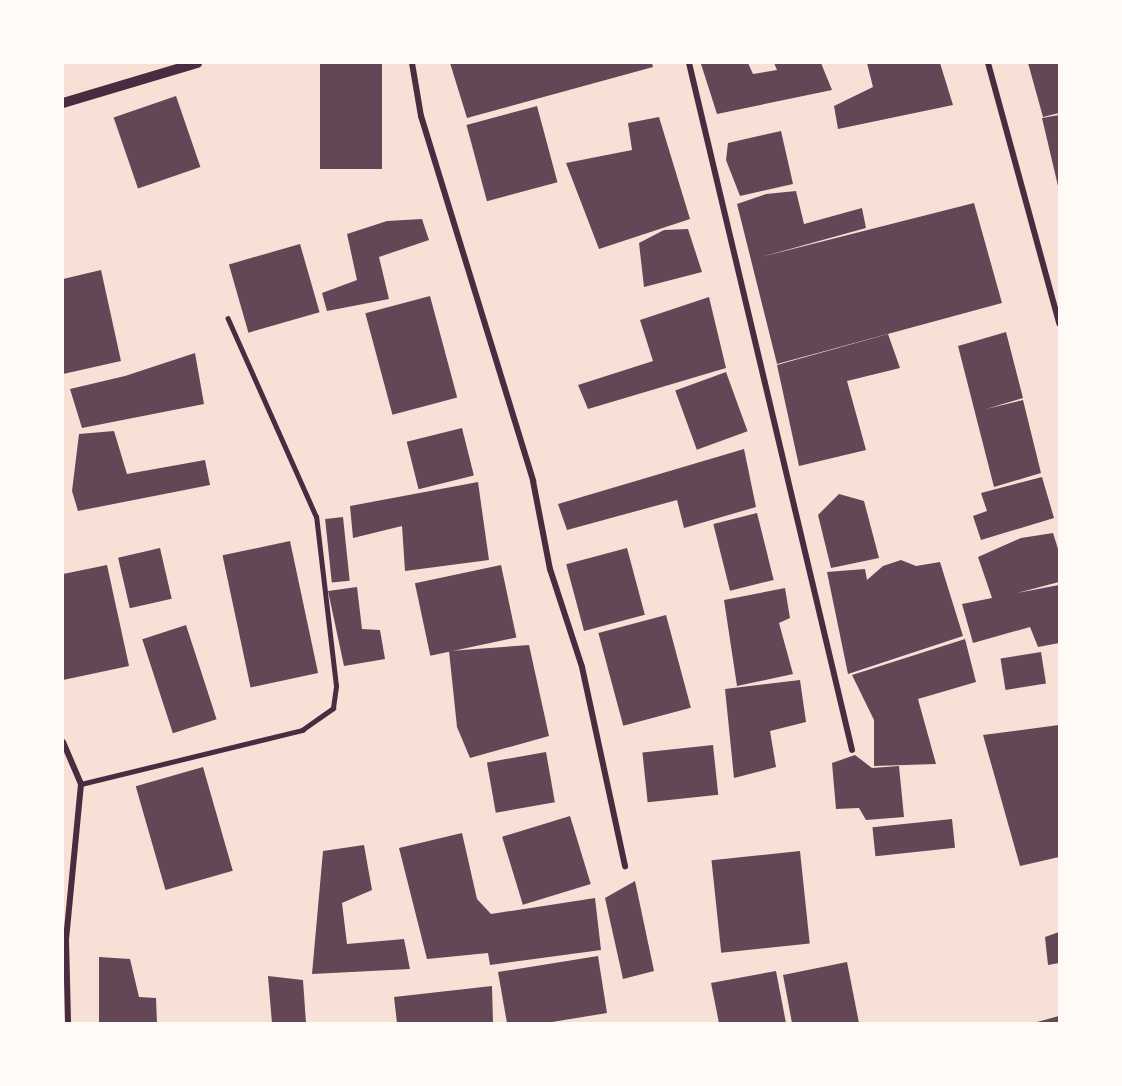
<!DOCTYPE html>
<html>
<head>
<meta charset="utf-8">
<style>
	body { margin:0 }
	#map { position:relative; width:1122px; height:1086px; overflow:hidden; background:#f7e1d7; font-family:"Exo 2",sans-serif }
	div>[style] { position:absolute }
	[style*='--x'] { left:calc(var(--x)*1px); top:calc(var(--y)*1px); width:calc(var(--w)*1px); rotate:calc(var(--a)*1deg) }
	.building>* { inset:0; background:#644757; transform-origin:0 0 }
	.service>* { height:4.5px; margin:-2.25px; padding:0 2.25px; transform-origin:2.25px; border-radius:2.25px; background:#4a2c40 }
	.minor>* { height:6px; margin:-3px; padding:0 3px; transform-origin:3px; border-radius:3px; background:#4a2c40 }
	.tertiary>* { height:10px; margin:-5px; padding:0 5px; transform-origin:5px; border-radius:5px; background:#4a2c40 }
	span { translate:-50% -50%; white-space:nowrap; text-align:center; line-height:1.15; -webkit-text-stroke:4.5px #fffaf5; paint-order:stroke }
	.frame { position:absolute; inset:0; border:64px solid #fffaf5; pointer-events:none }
</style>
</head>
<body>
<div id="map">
	<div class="building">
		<div style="left:320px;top:63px;width:62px;height:106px"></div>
		<div style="clip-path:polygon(450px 63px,652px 63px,653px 67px,467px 118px)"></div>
		<div style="clip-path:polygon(748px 63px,753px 74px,777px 70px,774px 63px,821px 63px,832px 90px,717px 114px,701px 64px)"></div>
		<div style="clip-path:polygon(867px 63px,940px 63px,953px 105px,838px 129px,834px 106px,873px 87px)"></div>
		<div style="clip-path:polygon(1028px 63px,1059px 63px,1059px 113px,1043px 117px)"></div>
		<div style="left:176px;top:96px;width:75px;height:66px;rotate:71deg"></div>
		<div style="left:537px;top:106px;width:79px;height:73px;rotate:75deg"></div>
		<div style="clip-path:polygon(1059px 115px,1059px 185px,1058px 186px,1042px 118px)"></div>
		<div style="clip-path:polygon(659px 117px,690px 219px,599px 249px,566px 163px,632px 150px,628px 123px)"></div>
		<div style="clip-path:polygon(781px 131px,793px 184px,740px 196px,726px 160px,728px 143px)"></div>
		<div style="clip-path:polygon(796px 191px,804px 224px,862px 208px,866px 228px,761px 257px,974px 203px,1002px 303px,777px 364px,737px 204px,766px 194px)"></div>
		<div style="clip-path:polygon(422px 219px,429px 240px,379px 257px,389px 299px,327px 311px,322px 293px,357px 280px,347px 234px,387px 221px)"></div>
		<div style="clip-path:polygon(688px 229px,702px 272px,644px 287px,639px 243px,664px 230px)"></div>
		<div style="left:300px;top:244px;width:71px;height:74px;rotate:74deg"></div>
		<div style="clip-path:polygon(101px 270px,121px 361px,63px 374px,63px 279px)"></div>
		<div style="left:430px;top:296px;width:105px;height:67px;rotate:75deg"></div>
		<div style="clip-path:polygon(709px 297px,726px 368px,588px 409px,578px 385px,653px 361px,640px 320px)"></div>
		<div style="clip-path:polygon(1006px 332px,1023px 398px,986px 409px,1023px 400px,1041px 473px,994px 487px,958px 346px)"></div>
		<div style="clip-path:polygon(888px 334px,900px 368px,847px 381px,866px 450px,799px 466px,777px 365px)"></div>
		<div style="clip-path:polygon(195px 353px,204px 404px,82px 428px,70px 389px,125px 376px)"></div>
		<div style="left:726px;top:372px;width:63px;height:54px;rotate:70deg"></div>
		<div style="left:462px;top:428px;width:49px;height:57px;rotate:76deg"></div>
		<div style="clip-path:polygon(114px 431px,127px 474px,205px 460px,210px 485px,78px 511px,72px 491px,79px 434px)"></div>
		<div style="clip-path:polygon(744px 449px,756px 507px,684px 528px,677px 500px,567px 530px,558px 504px)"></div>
		<div style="clip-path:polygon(1042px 477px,1054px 518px,981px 540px,973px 516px,987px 511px,981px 493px)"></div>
		<div style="clip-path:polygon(478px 482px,489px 560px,405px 571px,402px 526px,353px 538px,350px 506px)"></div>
		<div style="clip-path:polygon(839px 494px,864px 501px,879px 558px,831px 568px,818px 515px)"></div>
		<div style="left:757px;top:513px;width:69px;height:45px;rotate:76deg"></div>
		<div style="left:343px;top:517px;width:64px;height:18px;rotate:84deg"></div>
		<div style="clip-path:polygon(1053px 533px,1059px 552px,1059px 582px,1017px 593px,1059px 585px,1059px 643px,1038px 647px,1030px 627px,973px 643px,962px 604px,992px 598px,978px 557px,1021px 538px)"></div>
		<div style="left:290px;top:541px;width:135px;height:69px;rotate:78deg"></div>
		<div style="left:160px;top:548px;width:52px;height:43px;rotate:77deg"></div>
		<div style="left:627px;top:548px;width:69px;height:63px;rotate:75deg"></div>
		<div style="clip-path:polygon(901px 560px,916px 566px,940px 562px,963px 636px,848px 674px,827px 572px,865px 569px,867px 580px,883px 566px)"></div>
		<div style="clip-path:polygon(107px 565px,129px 666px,63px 680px,63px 574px)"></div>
		<div style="left:501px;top:565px;width:74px;height:88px;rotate:78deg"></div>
		<div style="clip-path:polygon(357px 587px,362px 629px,380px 630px,385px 659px,344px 666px,328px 591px)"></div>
		<div style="clip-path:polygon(785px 588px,790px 618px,779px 623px,793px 674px,737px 686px,724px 600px)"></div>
		<div style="left:666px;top:615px;width:96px;height:70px;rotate:75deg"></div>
		<div style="left:186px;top:625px;width:99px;height:46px;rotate:72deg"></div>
		<div style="clip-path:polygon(965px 639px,976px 682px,918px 699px,936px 764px,874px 766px,874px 720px,852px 675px)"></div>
		<div style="clip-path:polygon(529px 645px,549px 736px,470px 758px,457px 727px,449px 651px)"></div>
		<div style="left:1041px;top:652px;width:32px;height:41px;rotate:81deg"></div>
		<div style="clip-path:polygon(800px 680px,806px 722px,770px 731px,776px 767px,734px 778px,725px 689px)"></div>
		<div style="clip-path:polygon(1059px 725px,1059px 857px,1020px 866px,983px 735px)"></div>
		<div style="left:713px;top:745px;width:50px;height:71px;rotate:84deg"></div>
		<div style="left:546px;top:752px;width:51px;height:60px;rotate:80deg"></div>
		<div style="clip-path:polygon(855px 755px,872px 768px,899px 766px,904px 817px,866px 820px,859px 808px,836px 809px,832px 763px)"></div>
		<div style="left:203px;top:767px;width:108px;height:70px;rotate:74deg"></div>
		<div style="left:570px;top:816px;width:71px;height:71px;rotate:73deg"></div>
		<div style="left:952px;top:819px;width:29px;height:80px;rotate:84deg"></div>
		<div style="clip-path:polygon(462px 833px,477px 899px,491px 914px,595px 898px,601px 950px,490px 965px,488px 953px,427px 959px,399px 848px)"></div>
		<div style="clip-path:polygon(364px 845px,372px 890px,342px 903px,347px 944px,404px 939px,410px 969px,312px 974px,323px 851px)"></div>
		<div style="left:800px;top:851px;width:93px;height:89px;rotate:84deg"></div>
		<div style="clip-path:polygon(635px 881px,654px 971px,623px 979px,605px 898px)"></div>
		<div style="clip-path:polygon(1059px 932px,1059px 963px,1048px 965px,1045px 937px)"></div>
		<div style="clip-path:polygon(598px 956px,607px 1013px,546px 1023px,507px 1023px,498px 972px)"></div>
		<div style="clip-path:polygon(99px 957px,130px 959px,139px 997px,156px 998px,157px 1023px,99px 1023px)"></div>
		<div style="clip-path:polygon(847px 962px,859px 1023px,792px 1023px,783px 975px)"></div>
		<div style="clip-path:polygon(776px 971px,786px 1023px,719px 1023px,711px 983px)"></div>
		<div style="clip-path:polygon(268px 976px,303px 980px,306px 1023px,272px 1023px)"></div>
		<div style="clip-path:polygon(492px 986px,493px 1023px,397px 1023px,394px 997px)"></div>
		<div style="clip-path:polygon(1059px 1016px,1059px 1023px,1037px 1023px,1037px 1022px)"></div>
	</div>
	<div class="service">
		<div style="--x:81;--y:784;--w:228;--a:-13.7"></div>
		<div style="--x:302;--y:730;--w:38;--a:-35"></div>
		<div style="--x:333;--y:708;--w:22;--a:-82"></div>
		<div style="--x:336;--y:686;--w:170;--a:-96.7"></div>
		<div style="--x:316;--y:517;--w:217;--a:-114"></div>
	</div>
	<div class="minor">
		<div style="--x:412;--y:63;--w:54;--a:80.4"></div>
		<div style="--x:421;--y:116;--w:382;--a:72.9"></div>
		<div style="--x:533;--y:481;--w:90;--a:79.1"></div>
		<div style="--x:550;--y:569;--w:103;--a:71.9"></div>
		<div style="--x:582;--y:667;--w:204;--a:77.8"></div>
		<div style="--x:689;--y:63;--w:706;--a:76.65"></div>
		<div style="--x:988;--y:63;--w:270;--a:74.7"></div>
		<div style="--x:63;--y:742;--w:46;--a:66.8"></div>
		<div style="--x:81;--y:784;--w:156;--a:95.5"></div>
		<div style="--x:66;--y:939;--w:84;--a:88.6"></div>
	</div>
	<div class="tertiary">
		<div style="--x:63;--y:103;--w:140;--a:-16.6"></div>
	</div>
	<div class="frame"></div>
</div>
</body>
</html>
